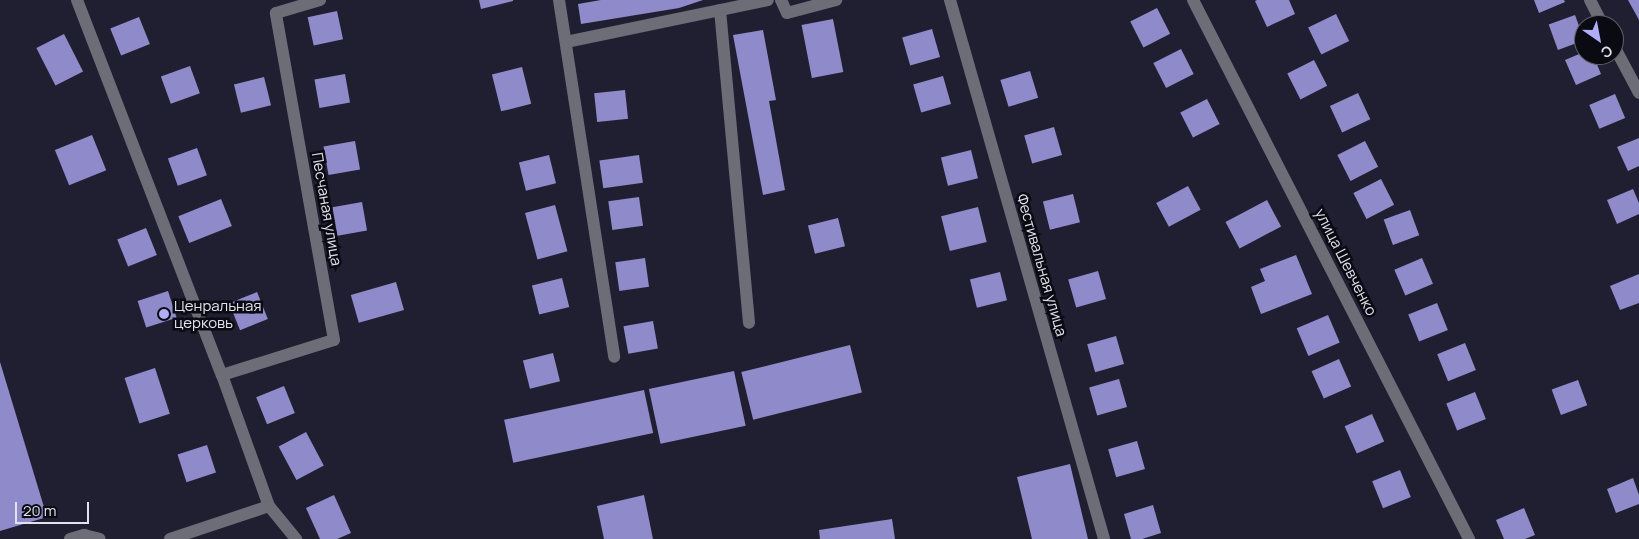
<!DOCTYPE html>
<html>
<head>
<meta charset="utf-8">
<style>
	body { margin:0 }
	#map { position:relative; width:1639px; height:539px; overflow:hidden; background:#201f32; font-family:Manrope,sans-serif }
	div>[style] { position:absolute }
	[style*='--x'] { left:calc(var(--x)*1px); top:calc(var(--y)*1px); width:calc(var(--w)*1px); rotate:calc(var(--a)*1deg) }
	.building>* { inset:0; background:#8f8bcb; transform-origin:0 0 }
	.minor>* { height:12px; margin:-6px; padding:0 6px; transform-origin:6px; border-radius:6px; background:#6d6d78 }
	.dots>* { width:14px; height:14px; translate:-50% -50%; box-sizing:border-box; border:2px solid #0a0a12; border-radius:50% }
	span { translate:-50% -50%; white-space:nowrap; text-align:center; line-height:1.15; -webkit-text-stroke:5px #0a0a12; paint-order:stroke }
	.street-label { font-size:15px; color:#e2e2ef }
	.poi-label { font-size:15px; color:#e2e2ef }
	.left { translate:0 -50%; text-align:left }
	.north { position:absolute; left:1574px; top:15px; width:50px; height:50px; box-sizing:border-box; background:#0a0a12; border:1px solid #60606a; border-radius:50%; rotate:147deg; font-size:14px; font-weight:700; line-height:20px; text-align:center; color:#e2e2ef }
	.north::after { content:''; display:block; margin:auto; width:18px; height:22px; background:#b2adf9; clip-path:polygon(50% 0,100% 100%,50% 72%,0 100%) }
	.scale { position:absolute; left:15px; top:502px; width:74px; height:22px; box-sizing:border-box; border:2px solid #e2e2ef; border-top:0; padding-left:6px; font-size:15px; line-height:18px; white-space:nowrap; color:#e2e2ef; -webkit-text-stroke:4px #0a0a12; paint-order:stroke }
</style>
</head>
<body>
<div id="map">
	<div class="building">
		<div style="clip-path:polygon(479px 0,513px 0,513px 1px,481px 9px)"></div>
		<div style="clip-path:polygon(601px 0,703px 0,679px 8px,581px 24px,578px 4px)"></div>
		<div style="clip-path:polygon(1257px 0,1289px 0,1295px 14px,1267px 27px,1255px 1px)"></div>
		<div style="clip-path:polygon(1534px 0,1564px 0,1565px 2px,1539px 13px)"></div>
		<div style="clip-path:polygon(1628px 0,1639px 0,1639px 20px)"></div>
		<div style="left:1157px;top:8px;width:29px;height:30px;rotate:63deg"></div>
		<div style="left:337px;top:11px;width:29px;height:30px;rotate:78deg"></div>
		<div style="left:1336px;top:14px;width:30px;height:31px;rotate:64deg"></div>
		<div style="left:1575px;top:15px;width:27px;height:28px;rotate:70deg"></div>
		<div style="left:139px;top:17px;width:29px;height:31px;rotate:68deg"></div>
		<div style="left:833px;top:19px;width:54px;height:32px;rotate:79deg"></div>
		<div style="left:932px;top:29px;width:29px;height:31px;rotate:74deg"></div>
		<div style="clip-path:polygon(763px 30px,776px 100px,769px 101px,785px 190px,763px 195px,733px 35px)"></div>
		<div style="left:64px;top:34px;width:42px;height:31px;rotate:63deg"></div>
		<div style="left:1181px;top:49px;width:28px;height:31px;rotate:63deg"></div>
		<div style="clip-path:polygon(1584px 52px,1584px 55px,1593px 55px,1601px 74px,1576px 85px,1565px 60px)"></div>
		<div style="left:1314px;top:60px;width:29px;height:30px;rotate:63deg"></div>
		<div style="left:190px;top:66px;width:29px;height:31px;rotate:70deg"></div>
		<div style="left:522px;top:67px;width:38px;height:31px;rotate:76deg"></div>
		<div style="left:1030px;top:71px;width:28px;height:31px;rotate:73deg"></div>
		<div style="left:345px;top:74px;width:29px;height:31px;rotate:80deg"></div>
		<div style="left:943px;top:76px;width:29px;height:31px;rotate:74deg"></div>
		<div style="left:264px;top:77px;width:29px;height:31px;rotate:76deg"></div>
		<div style="left:625px;top:90px;width:29px;height:31px;rotate:84deg"></div>
		<div style="left:1358px;top:93px;width:29px;height:31px;rotate:65deg"></div>
		<div style="left:1615px;top:94px;width:26px;height:28px;rotate:67deg"></div>
		<div style="left:1207px;top:99px;width:28px;height:30px;rotate:63deg"></div>
		<div style="left:1054px;top:127px;width:29px;height:31px;rotate:74deg"></div>
		<div style="left:92px;top:135px;width:38px;height:40px;rotate:68deg"></div>
		<div style="clip-path:polygon(1639px 138px,1639px 166px,1628px 171px,1617px 147px)"></div>
		<div style="left:355px;top:141px;width:29px;height:32px;rotate:80deg"></div>
		<div style="left:1365px;top:141px;width:29px;height:31px;rotate:63deg"></div>
		<div style="left:197px;top:148px;width:29px;height:31px;rotate:70deg"></div>
		<div style="left:971px;top:150px;width:29px;height:31px;rotate:76deg"></div>
		<div style="left:549px;top:155px;width:29px;height:31px;rotate:76deg"></div>
		<div style="left:639px;top:155px;width:28px;height:40px;rotate:82deg"></div>
		<div style="left:1381px;top:179px;width:29px;height:31px;rotate:63deg"></div>
		<div style="left:1188px;top:186px;width:27px;height:36px;rotate:62deg"></div>
		<div style="clip-path:polygon(1633px 189px,1639px 203px,1639px 214px,1617px 224px,1607px 200px)"></div>
		<div style="left:1073px;top:194px;width:29px;height:31px;rotate:76deg"></div>
		<div style="left:639px;top:197px;width:29px;height:31px;rotate:82deg"></div>
		<div style="left:221px;top:199px;width:29px;height:46px;rotate:68deg"></div>
		<div style="left:1267px;top:200px;width:30px;height:47px;rotate:62deg"></div>
		<div style="left:362px;top:202px;width:29px;height:30px;rotate:80deg"></div>
		<div style="left:555px;top:205px;width:48px;height:31px;rotate:75deg"></div>
		<div style="left:978px;top:207px;width:36px;height:38px;rotate:76deg"></div>
		<div style="left:1410px;top:210px;width:27px;height:28px;rotate:70deg"></div>
		<div style="left:838px;top:218px;width:29px;height:31px;rotate:76deg"></div>
		<div style="left:146px;top:228px;width:29px;height:31px;rotate:68deg"></div>
		<div style="clip-path:polygon(1296px 255px,1312px 294px,1261px 314px,1251px 287px,1265px 281px,1260px 269px)"></div>
		<div style="left:645px;top:258px;width:29px;height:30px;rotate:82deg"></div>
		<div style="left:1422px;top:258px;width:28px;height:30px;rotate:67deg"></div>
		<div style="left:1098px;top:271px;width:29px;height:31px;rotate:74deg"></div>
		<div style="left:1000px;top:272px;width:29px;height:31px;rotate:76deg"></div>
		<div style="clip-path:polygon(1639px 274px,1639px 303px,1620px 310px,1610px 286px)"></div>
		<div style="left:562px;top:278px;width:30px;height:31px;rotate:76deg"></div>
		<div style="left:396px;top:282px;width:29px;height:47px;rotate:74deg"></div>
		<div style="left:168px;top:291px;width:28px;height:32px;rotate:72deg"></div>
		<div style="left:257px;top:292px;width:29px;height:30px;rotate:68deg"></div>
		<div style="left:1437px;top:303px;width:29px;height:31px;rotate:68deg"></div>
		<div style="left:1328px;top:315px;width:30px;height:34px;rotate:67deg"></div>
		<div style="left:653px;top:321px;width:28px;height:30px;rotate:80deg"></div>
		<div style="left:1116px;top:336px;width:29px;height:30px;rotate:74deg"></div>
		<div style="left:1465px;top:343px;width:29px;height:30px;rotate:68deg"></div>
		<div style="left:850px;top:345px;width:49px;height:112px;rotate:76deg"></div>
		<div style="left:553px;top:353px;width:29px;height:31px;rotate:76deg"></div>
		<div style="left:1339px;top:359px;width:30px;height:30px;rotate:66deg"></div>
		<div style="clip-path:polygon(0 362px,47px 517px,0 531px)"></div>
		<div style="left:155px;top:368px;width:48px;height:32px;rotate:72deg"></div>
		<div style="left:734px;top:371px;width:56px;height:87px;rotate:78deg"></div>
		<div style="left:1119px;top:379px;width:29px;height:31px;rotate:74deg"></div>
		<div style="left:1578px;top:380px;width:27px;height:28px;rotate:70deg"></div>
		<div style="left:284px;top:386px;width:29px;height:30px;rotate:68deg"></div>
		<div style="left:644px;top:390px;width:44px;height:143px;rotate:78deg"></div>
		<div style="left:1475px;top:392px;width:29px;height:31px;rotate:68deg"></div>
		<div style="left:1372px;top:414px;width:30px;height:30px;rotate:66deg"></div>
		<div style="left:306px;top:432px;width:38px;height:31px;rotate:62deg"></div>
		<div style="left:1137px;top:441px;width:29px;height:30px;rotate:74deg"></div>
		<div style="left:207px;top:445px;width:29px;height:31px;rotate:72deg"></div>
		<div style="clip-path:polygon(1070px 464px,1088px 539px,1032px 539px,1017px 477px)"></div>
		<div style="left:1400px;top:470px;width:29px;height:30px;rotate:68deg"></div>
		<div style="clip-path:polygon(1633px 478px,1639px 495px,1639px 504px,1616px 513px,1607px 489px)"></div>
		<div style="clip-path:polygon(334px 495px,351px 533px,337px 539px,320px 539px,306px 508px)"></div>
		<div style="clip-path:polygon(644px 495px,653px 539px,604px 539px,597px 506px)"></div>
		<div style="clip-path:polygon(1153px 505px,1161px 533px,1142px 539px,1131px 539px,1124px 514px)"></div>
		<div style="clip-path:polygon(1524px 508px,1535px 535px,1525px 539px,1504px 539px,1496px 520px)"></div>
		<div style="clip-path:polygon(892px 519px,895px 539px,820px 539px,819px 530px)"></div>
	</div>
	<div class="minor">
		<div style="--x:77;--y:0;--w:402;--a:68.9"></div>
		<div style="--x:222;--y:375;--w:139;--a:70.3"></div>
		<div style="--x:269;--y:506;--w:43;--a:50.7"></div>
		<div style="--x:559;--y:0;--w:361;--a:81.2"></div>
		<div style="--x:781;--y:0;--w:14;--a:65"></div>
		<div style="--x:787;--y:13;--w:51;--a:-14.9"></div>
		<div style="--x:950;--y:0;--w:561;--a:74.05"></div>
		<div style="--x:1193;--y:0;--w:606;--a:62.88"></div>
		<div style="--x:1590;--y:0;--w:28;--a:63"></div>
		<div style="--x:720;--y:10;--w:314;--a:84.7"></div>
		<div style="--x:566;--y:42;--w:206;--a:-11.7"></div>
		<div style="--x:1614;--y:46;--w:53;--a:62"></div>
		<div style="--x:222;--y:375;--w:117;--a:-17.4"></div>
		<div style="--x:334;--y:340;--w:332;--a:-100.1"></div>
		<div style="--x:276;--y:13;--w:46;--a:-16.5"></div>
		<div style="--x:70;--y:539;--w:15;--a:-16"></div>
		<div style="--x:84;--y:535;--w:16;--a:14"></div>
		<div style="--x:170;--y:539;--w:104;--a:-18.4"></div>
	</div>
	<div class="dots">
		<div style="left:164px;top:314px;background:#b2adf9"></div>
	</div>
	<div class="street-label">
		<span style="left:327px;top:209px;rotate:80deg">Песчаная улица</span>
		<span style="left:1346px;top:262px;rotate:63deg">улица Шевченко</span>
		<span style="left:1042px;top:265px;rotate:74deg">Фестивальная улица</span>
	</div>
	<div class="poi-label">
		<span class="left" style="left:174px;top:314px">Ценральная<br>церковь</span>
	</div>
	<div class="north">С</div>
	<div class="scale">20 m</div>
</div>
</body>
</html>
